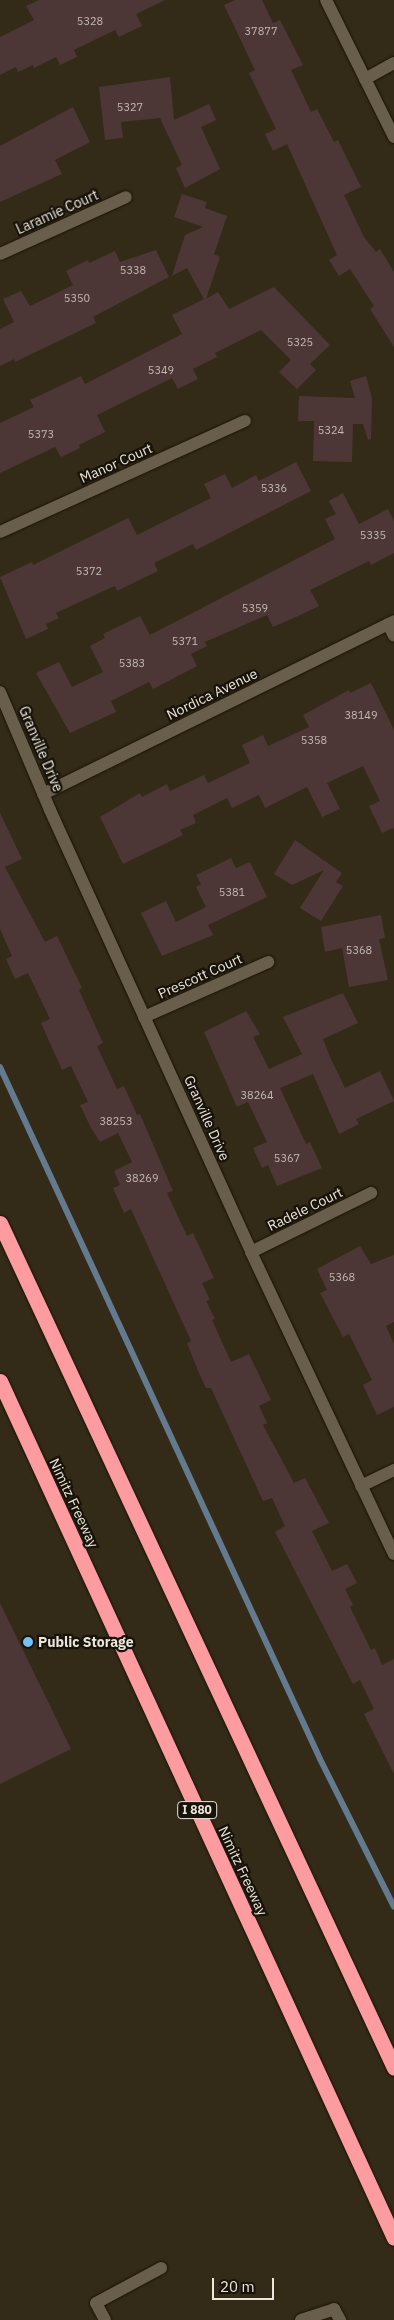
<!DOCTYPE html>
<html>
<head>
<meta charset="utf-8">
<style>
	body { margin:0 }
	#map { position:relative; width:394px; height:2320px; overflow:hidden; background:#332a18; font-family:"IBM Plex Sans",sans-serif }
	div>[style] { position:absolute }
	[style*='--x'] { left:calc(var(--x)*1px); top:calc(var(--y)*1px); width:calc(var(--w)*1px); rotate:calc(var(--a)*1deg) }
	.stream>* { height:6px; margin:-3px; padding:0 3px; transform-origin:3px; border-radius:3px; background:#637a8f }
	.building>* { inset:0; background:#4d3736 }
	.roads { filter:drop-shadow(0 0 1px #1b1203) drop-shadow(0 0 1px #1b1203) }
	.minor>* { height:12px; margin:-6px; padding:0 6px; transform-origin:6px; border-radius:6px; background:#695e4b }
	.highway>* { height:15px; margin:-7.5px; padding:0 7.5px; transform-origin:7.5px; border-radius:7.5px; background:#fc9ca0 }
	.dots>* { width:14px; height:14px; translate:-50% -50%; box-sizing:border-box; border:2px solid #17130b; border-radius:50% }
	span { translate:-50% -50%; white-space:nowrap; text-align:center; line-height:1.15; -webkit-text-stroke:4.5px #17130b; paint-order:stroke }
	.number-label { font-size:11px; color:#c4bab2 }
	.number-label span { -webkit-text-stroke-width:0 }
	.shield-label span { padding:1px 4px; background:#17130b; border:1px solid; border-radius:4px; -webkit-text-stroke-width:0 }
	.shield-label { font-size:12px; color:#ece6db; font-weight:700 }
	.street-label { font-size:14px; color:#ece6db }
	.poi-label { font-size:14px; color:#ece6db; font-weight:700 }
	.left { translate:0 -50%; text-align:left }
	.scale { position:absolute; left:212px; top:2278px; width:62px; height:22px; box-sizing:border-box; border:2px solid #ece6db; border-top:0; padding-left:6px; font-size:15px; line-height:18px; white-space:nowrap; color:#ece6db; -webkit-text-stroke:4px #17130b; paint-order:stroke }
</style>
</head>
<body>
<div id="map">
	<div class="stream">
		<div style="--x:0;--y:1067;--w:762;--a:65.18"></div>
		<div style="--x:320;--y:1759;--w:165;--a:63.4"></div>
	</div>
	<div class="building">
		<div style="clip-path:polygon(39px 0,165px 0,136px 14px,142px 26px,119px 37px,115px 30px,74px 50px,77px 57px,60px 65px,56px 57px,34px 68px,33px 65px,18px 72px,16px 67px,0 75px,0 37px,34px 20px,26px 6px)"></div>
		<div style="clip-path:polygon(235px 0,262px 0,273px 23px,280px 20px,303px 65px,291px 70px,311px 112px,317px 109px,334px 142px,338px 140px,361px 187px,344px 195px,364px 237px,376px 252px,380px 249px,394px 272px,394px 347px,370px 309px,374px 306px,350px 269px,339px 276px,329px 260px,337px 255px,287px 144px,273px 151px,265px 134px,276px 129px,249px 73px,255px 70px,224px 5px)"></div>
		<div style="clip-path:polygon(170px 77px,174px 120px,209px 104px,216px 120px,201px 127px,220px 169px,185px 188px,176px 168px,182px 165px,160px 118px,121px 122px,123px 138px,105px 140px,99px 87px)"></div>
		<div style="clip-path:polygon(73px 107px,90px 142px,55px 160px,62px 174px,0 202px,0 146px)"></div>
		<div style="clip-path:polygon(182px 194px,207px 202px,205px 208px,227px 216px,214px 254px,220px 257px,206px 299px,218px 292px,229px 309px,274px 287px,330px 345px,310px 364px,316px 370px,297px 389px,279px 372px,291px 360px,261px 330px,215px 353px,217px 357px,193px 369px,198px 379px,178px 389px,172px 378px,97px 415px,105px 432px,79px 445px,80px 448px,61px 457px,55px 447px,0 473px,0 423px,34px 407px,30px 400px,81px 376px,85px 384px,182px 334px,172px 315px,204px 299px,187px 268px,172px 276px,185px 235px,203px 227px,174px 217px)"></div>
		<div style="clip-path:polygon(156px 250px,169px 277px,93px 317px,96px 323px,15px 362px,14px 359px,0 366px,0 329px,14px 322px,3px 299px,21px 291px,30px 306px,73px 285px,66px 271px,88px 260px,89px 263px,115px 251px,120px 262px)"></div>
		<div style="clip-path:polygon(366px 376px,372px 398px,371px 439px,368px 440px,363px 424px,353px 424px,352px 462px,313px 461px,314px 421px,298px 421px,299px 396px,355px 398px,350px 381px)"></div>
		<div style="clip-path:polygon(296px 462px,311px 491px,196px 550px,193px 544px,154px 563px,158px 571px,117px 591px,115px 586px,99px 593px,56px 613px,59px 618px,46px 624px,48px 629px,26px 639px,0 577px,32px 562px,33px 565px,128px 518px,137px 535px,211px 498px,204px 484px,225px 474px,232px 488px,256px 475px,259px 481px)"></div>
		<div style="clip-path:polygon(343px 493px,359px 524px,388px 509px,394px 521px,394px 553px,371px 565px,369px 561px,310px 590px,319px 606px,298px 616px,273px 627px,267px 615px,205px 642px,207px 646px,191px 654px,197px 666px,153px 689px,149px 682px,111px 701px,116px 712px,70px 733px,36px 673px,59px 662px,72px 687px,103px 672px,90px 646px,105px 638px,103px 634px,140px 616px,150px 635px,335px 539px,325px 519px,336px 514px,329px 501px)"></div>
		<div style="clip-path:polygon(371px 683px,394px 730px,394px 830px,393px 828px,382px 833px,369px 806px,380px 801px,363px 766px,327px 783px,340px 809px,322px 817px,307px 787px,265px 808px,259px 795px,232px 808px,227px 798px,193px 815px,196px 823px,180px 830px,183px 835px,123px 864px,100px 817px,140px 793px,142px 797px,167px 784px,170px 791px,204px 775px,208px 783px,250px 763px,242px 745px,263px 735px,268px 746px,309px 727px,303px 715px,349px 690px,350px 693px)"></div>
		<div style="clip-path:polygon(0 813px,22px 859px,5px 867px,45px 942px,57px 936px,82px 988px,79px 990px,103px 1043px,97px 1046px,117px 1089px,124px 1086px,137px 1115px,140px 1114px,173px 1191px,167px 1193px,187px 1236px,193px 1233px,214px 1278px,202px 1283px,210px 1300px,206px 1301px,215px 1319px,212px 1320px,231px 1362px,249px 1354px,271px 1400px,259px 1406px,267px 1423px,263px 1425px,294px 1483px,305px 1478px,329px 1523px,312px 1531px,332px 1571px,347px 1564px,357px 1583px,345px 1589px,353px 1605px,350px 1607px,371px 1650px,375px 1648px,382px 1665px,394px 1659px,394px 1774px,364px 1714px,374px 1709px,360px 1680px,353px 1684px,275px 1532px,285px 1526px,272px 1498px,263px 1501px,211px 1388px,206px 1388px,199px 1373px,187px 1343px,191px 1341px,131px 1209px,124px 1213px,113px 1188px,120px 1185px,114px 1171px,132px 1162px,118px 1133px,100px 1142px,91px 1128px,80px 1105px,88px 1102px,71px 1066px,62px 1070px,41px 1023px,50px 1019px,28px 973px,15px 979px,6px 959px,12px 956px,0 929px)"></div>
		<div style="clip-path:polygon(295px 840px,342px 873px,336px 882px,343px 886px,321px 921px,300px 908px,324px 870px,292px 885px,274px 874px)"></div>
		<div style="clip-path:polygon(231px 858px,236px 868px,250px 862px,267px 897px,208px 925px,213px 935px,162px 956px,141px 913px,166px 901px,176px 922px,206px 907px,196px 887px,201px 884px,196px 875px)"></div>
		<div style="clip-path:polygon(381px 915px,385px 938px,379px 939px,388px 980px,349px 987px,342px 948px,325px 952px,321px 927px)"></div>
		<div style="clip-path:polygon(343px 993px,358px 1023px,323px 1039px,330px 1057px,345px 1088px,380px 1071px,394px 1101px,356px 1119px,359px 1124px,339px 1134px,313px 1074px,280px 1088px,306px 1144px,310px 1142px,322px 1168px,277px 1186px,268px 1165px,262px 1168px,253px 1148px,267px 1142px,248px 1102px,237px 1107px,204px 1032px,246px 1011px,260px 1034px,253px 1037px,269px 1069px,302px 1054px,283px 1017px)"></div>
		<div style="clip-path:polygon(360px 1246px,371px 1264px,394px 1255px,394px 1322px,386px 1326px,394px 1344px,394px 1407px,377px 1415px,363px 1385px,372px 1380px,349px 1334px,343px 1337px,320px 1293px,327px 1290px,317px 1269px)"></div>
		<div style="clip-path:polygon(0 1603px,71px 1749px,0 1784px)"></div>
	</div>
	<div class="roads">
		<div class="minor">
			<div style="--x:326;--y:0;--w:153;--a:63.6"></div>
			<div style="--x:365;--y:79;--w:33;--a:-29"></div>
			<div style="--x:0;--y:254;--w:138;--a:-24.3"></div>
			<div style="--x:0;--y:532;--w:269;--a:-24.4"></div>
			<div style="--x:388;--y:624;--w:13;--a:63"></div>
			<div style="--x:0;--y:692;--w:128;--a:67"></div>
			<div style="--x:50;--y:810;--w:486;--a:65.5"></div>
			<div style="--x:251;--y:1252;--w:334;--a:64.7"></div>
			<div style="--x:43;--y:794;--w:391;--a:-26.2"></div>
			<div style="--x:144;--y:1017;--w:136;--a:-23.9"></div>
			<div style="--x:251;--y:1252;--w:134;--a:-26.2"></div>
			<div style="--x:361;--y:1486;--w:37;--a:-26"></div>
			<div style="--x:105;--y:2320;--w:19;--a:-118"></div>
			<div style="--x:96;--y:2303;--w:74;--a:-28.3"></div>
			<div style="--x:301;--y:2320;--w:35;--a:-18"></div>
			<div style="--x:334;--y:2309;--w:13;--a:61"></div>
		</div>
		<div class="highway">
			<div style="--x:0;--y:1223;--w:932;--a:65"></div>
			<div style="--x:0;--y:1381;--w:943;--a:65.31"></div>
		</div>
	</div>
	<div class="dots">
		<div style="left:28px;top:1642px;background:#73c1f5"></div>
	</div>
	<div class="number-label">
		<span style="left:90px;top:21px">5328</span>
		<span style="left:261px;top:31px">37877</span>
		<span style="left:130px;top:107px">5327</span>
		<span style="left:133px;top:270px">5338</span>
		<span style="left:77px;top:298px">5350</span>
		<span style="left:300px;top:342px">5325</span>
		<span style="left:161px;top:370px">5349</span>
		<span style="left:331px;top:430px">5324</span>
		<span style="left:41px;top:434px">5373</span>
		<span style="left:274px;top:488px">5336</span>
		<span style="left:373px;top:535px">5335</span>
		<span style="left:89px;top:571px">5372</span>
		<span style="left:255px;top:608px">5359</span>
		<span style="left:185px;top:641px">5371</span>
		<span style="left:132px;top:663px">5383</span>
		<span style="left:361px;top:715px">38149</span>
		<span style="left:314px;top:740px">5358</span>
		<span style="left:232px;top:892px">5381</span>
		<span style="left:359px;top:950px">5368</span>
		<span style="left:257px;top:1095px">38264</span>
		<span style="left:116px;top:1121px">38253</span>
		<span style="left:287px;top:1158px">5367</span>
		<span style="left:142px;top:1178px">38269</span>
		<span style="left:342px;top:1277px">5368</span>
	</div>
	<div class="shield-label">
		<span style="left:197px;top:1810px">I 880</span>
	</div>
	<div class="street-label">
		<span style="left:57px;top:212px;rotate:-24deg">Laramie Court</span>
		<span style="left:116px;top:463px;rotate:-24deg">Manor Court</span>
		<span style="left:212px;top:694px;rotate:-26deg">Nordica Avenue</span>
		<span style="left:41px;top:749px;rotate:67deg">Granville Drive</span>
		<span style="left:200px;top:976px;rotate:-24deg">Prescott Court</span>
		<span style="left:207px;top:1118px;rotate:66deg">Granville Drive</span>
		<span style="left:305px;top:1209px;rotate:-26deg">Radele Court</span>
		<span style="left:74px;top:1503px;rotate:65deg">Nimitz Freeway</span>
		<span style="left:243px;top:1871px;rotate:65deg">Nimitz Freeway</span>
	</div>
	<div class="poi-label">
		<span class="left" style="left:38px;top:1642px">Public Storage</span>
	</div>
	<div class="scale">20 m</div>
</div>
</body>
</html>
